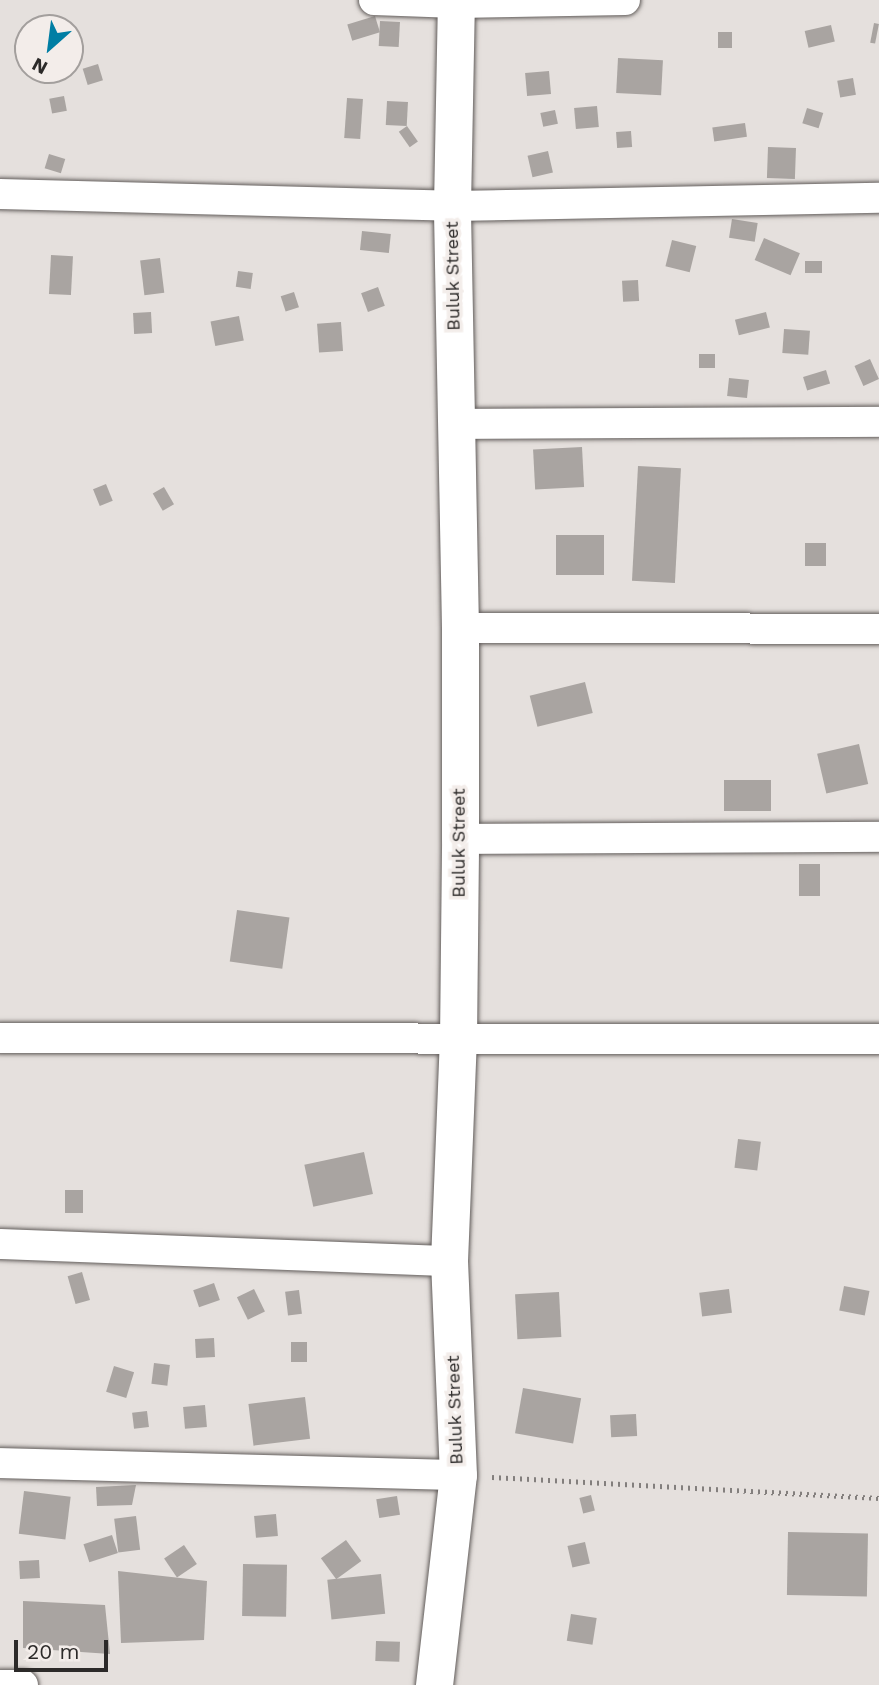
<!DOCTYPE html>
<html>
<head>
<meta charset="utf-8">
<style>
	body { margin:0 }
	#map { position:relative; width:879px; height:1685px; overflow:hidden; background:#e5e0dd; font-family:"Work Sans",sans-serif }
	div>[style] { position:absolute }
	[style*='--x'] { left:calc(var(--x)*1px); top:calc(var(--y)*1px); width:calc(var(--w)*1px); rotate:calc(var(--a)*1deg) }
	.building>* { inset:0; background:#a9a4a1; transform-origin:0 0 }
	.path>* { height:4.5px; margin-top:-2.25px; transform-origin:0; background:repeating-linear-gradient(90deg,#837f7d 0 2px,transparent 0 7px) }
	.roads { filter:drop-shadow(0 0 2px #625d5b) drop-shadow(0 0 2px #625d5b) }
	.minor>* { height:30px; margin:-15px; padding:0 15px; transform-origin:15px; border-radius:15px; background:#fff }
	.tertiary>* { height:37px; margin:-18.5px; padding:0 18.5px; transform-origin:18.5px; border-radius:18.5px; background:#fff }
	span { translate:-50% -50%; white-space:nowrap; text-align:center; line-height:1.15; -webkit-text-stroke:7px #f3edea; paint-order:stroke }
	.street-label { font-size:18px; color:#2c2a29 }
	.north { position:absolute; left:14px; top:14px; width:70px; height:70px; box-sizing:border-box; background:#f3edea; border:2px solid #a39f9d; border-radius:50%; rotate:208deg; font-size:19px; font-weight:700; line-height:28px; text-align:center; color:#2c2a29 }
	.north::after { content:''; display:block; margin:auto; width:24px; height:32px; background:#007ea4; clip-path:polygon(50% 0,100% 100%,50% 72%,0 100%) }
	.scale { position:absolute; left:14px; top:1640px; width:94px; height:32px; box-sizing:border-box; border:4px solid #2c2a29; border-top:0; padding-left:9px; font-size:21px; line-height:24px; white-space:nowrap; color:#2c2a29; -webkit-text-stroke:5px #f3edea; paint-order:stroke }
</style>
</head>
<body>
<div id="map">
	<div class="building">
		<div style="left:375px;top:16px;width:17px;height:29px;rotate:73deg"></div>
		<div style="left:380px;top:21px;width:20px;height:25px;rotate:3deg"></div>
		<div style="left:874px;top:23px;width:5px;height:20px;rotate:11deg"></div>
		<div style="left:831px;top:25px;width:17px;height:27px;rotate:77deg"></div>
		<div style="left:718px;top:32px;width:14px;height:16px"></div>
		<div style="left:618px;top:58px;width:45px;height:35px;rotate:3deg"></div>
		<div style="left:98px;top:64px;width:17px;height:16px;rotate:73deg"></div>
		<div style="left:549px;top:71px;width:23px;height:24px;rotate:85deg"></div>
		<div style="left:853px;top:78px;width:17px;height:16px;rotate:80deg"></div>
		<div style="left:64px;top:96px;width:15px;height:15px;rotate:79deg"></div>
		<div style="left:347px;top:98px;width:16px;height:40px;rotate:4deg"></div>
		<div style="left:387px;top:101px;width:21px;height:24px;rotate:3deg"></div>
		<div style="left:597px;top:106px;width:21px;height:23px;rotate:85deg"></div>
		<div style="left:807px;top:108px;width:17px;height:16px;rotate:17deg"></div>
		<div style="left:555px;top:110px;width:14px;height:15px;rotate:78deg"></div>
		<div style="left:745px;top:123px;width:14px;height:33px;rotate:82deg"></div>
		<div style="left:407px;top:126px;width:19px;height:10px;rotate:55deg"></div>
		<div style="left:631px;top:131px;width:16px;height:15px;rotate:86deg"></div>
		<div style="left:768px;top:147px;width:28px;height:31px;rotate:2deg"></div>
		<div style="left:548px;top:151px;width:22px;height:21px;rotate:77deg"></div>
		<div style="left:49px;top:154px;width:17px;height:15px;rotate:17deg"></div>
		<div style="left:732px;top:219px;width:26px;height:19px;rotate:9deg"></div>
		<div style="left:362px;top:231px;width:29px;height:19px;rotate:6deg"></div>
		<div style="left:764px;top:238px;width:39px;height:24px;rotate:23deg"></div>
		<div style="left:672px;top:240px;width:25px;height:27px;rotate:14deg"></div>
		<div style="left:51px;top:255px;width:22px;height:39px;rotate:3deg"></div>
		<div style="left:160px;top:258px;width:35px;height:20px;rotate:83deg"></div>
		<div style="left:805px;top:261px;width:17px;height:12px"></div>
		<div style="left:238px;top:271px;width:15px;height:16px;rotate:8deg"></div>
		<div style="left:638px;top:280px;width:21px;height:16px;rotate:87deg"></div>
		<div style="left:378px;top:287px;width:20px;height:18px;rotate:70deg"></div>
		<div style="left:294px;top:292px;width:16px;height:14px;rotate:72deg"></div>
		<div style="left:151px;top:312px;width:21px;height:18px;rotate:87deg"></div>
		<div style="left:766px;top:312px;width:16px;height:32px;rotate:76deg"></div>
		<div style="left:239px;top:316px;width:25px;height:29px;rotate:79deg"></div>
		<div style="left:341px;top:322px;width:29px;height:24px;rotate:86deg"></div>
		<div style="left:784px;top:329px;width:26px;height:24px;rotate:4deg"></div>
		<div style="left:699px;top:354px;width:16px;height:14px"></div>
		<div style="left:870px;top:359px;width:22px;height:17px;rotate:66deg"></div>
		<div style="left:826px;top:370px;width:14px;height:24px;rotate:73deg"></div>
		<div style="left:729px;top:378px;width:20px;height:18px;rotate:6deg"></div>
		<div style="left:582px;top:447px;width:40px;height:49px;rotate:87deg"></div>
		<div style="left:638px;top:466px;width:43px;height:115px;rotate:3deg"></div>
		<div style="left:106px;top:484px;width:18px;height:14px;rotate:68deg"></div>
		<div style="left:164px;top:487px;width:20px;height:13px;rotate:60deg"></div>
		<div style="left:556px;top:535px;width:48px;height:40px"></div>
		<div style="left:805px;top:543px;width:21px;height:23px"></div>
		<div style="left:585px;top:682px;width:32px;height:57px;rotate:76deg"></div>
		<div style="left:859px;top:744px;width:41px;height:43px;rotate:77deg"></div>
		<div style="left:724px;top:780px;width:47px;height:31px"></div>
		<div style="left:820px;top:864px;width:32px;height:21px;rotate:90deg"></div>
		<div style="left:237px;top:910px;width:53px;height:52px;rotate:8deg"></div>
		<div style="left:738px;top:1139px;width:23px;height:29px;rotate:7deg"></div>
		<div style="left:364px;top:1152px;width:43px;height:61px;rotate:78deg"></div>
		<div style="left:65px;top:1190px;width:18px;height:23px"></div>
		<div style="left:82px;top:1272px;width:29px;height:15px;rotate:74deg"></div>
		<div style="left:214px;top:1283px;width:18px;height:22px;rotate:71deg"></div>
		<div style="left:844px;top:1286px;width:26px;height:25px;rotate:11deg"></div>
		<div style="left:254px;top:1289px;width:25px;height:19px;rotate:64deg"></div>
		<div style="left:729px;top:1289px;width:24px;height:30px;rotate:83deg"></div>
		<div style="left:299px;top:1290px;width:24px;height:14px;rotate:83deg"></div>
		<div style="left:559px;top:1292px;width:45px;height:44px;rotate:87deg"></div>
		<div style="left:214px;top:1338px;width:19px;height:19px;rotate:87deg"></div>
		<div style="left:291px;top:1342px;width:16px;height:20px"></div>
		<div style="left:154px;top:1363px;width:16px;height:21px;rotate:7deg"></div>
		<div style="left:114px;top:1366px;width:21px;height:27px;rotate:17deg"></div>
		<div style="left:523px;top:1388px;width:59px;height:46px;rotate:10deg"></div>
		<div style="left:305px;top:1397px;width:42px;height:57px;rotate:83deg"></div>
		<div style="left:205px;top:1405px;width:22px;height:22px;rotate:85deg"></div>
		<div style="left:147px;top:1411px;width:16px;height:15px;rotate:83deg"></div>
		<div style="left:636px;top:1414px;width:22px;height:26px;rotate:87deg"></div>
		<div style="clip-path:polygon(136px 1485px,132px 1505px,97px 1506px,96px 1487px)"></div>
		<div style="left:24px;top:1491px;width:47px;height:43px;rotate:7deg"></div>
		<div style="left:591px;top:1495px;width:16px;height:12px;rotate:76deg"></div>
		<div style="left:397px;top:1496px;width:19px;height:21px;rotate:81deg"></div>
		<div style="left:276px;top:1514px;width:22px;height:22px;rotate:85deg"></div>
		<div style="left:136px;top:1516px;width:34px;height:22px;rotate:83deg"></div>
		<div style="left:788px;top:1532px;width:80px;height:63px;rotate:1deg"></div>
		<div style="left:112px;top:1535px;width:19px;height:30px;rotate:72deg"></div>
		<div style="left:346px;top:1540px;width:26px;height:31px;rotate:54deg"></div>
		<div style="left:585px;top:1542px;width:22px;height:18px;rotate:77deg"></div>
		<div style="left:184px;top:1545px;width:23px;height:24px;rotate:56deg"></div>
		<div style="left:39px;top:1560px;width:18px;height:20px;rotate:87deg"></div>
		<div style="left:243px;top:1564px;width:44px;height:52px;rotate:1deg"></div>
		<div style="clip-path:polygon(118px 1571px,207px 1581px,204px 1640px,121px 1643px)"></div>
		<div style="left:381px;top:1574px;width:40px;height:54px;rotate:84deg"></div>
		<div style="clip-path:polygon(23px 1601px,105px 1605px,110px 1654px,23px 1648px)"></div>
		<div style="left:571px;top:1614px;width:26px;height:27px;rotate:9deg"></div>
		<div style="left:376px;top:1641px;width:24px;height:20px;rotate:2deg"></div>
	</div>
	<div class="path">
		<div style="--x:492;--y:1477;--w:388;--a:3.1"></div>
	</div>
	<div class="roads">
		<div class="minor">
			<div style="--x:374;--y:0;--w:82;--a:2.1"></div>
			<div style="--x:456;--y:3;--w:169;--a:-1"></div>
			<div style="--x:0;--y:194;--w:452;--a:1.5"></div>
			<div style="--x:452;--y:206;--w:427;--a:-1.1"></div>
			<div style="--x:456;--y:424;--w:423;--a:-0.3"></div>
			<div style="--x:460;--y:628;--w:419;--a:0.1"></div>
			<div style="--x:460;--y:839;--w:419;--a:-0.3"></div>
			<div style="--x:0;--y:1038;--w:879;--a:0.07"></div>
			<div style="--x:0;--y:1244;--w:449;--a:2.2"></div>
			<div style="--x:0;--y:1463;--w:458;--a:1.5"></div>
			<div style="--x:0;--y:1685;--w:23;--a:0"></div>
		</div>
		<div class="tertiary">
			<div style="--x:434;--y:1685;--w:211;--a:-83.5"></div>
			<div style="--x:458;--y:1475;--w:214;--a:-92.4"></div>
			<div style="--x:449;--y:1261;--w:221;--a:-87.7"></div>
			<div style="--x:458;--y:1040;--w:201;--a:-89.4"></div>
			<div style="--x:460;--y:839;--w:211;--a:-90"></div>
			<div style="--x:460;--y:628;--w:422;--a:-91.1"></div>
			<div style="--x:452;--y:206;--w:206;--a:-88.9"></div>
		</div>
	</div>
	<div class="street-label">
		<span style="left:453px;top:276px;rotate:-91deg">Buluk Street</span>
		<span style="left:459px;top:843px;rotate:-90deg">Buluk Street</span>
		<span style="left:455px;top:1410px;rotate:-92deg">Buluk Street</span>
	</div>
	<div class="north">N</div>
	<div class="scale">20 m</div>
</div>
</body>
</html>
